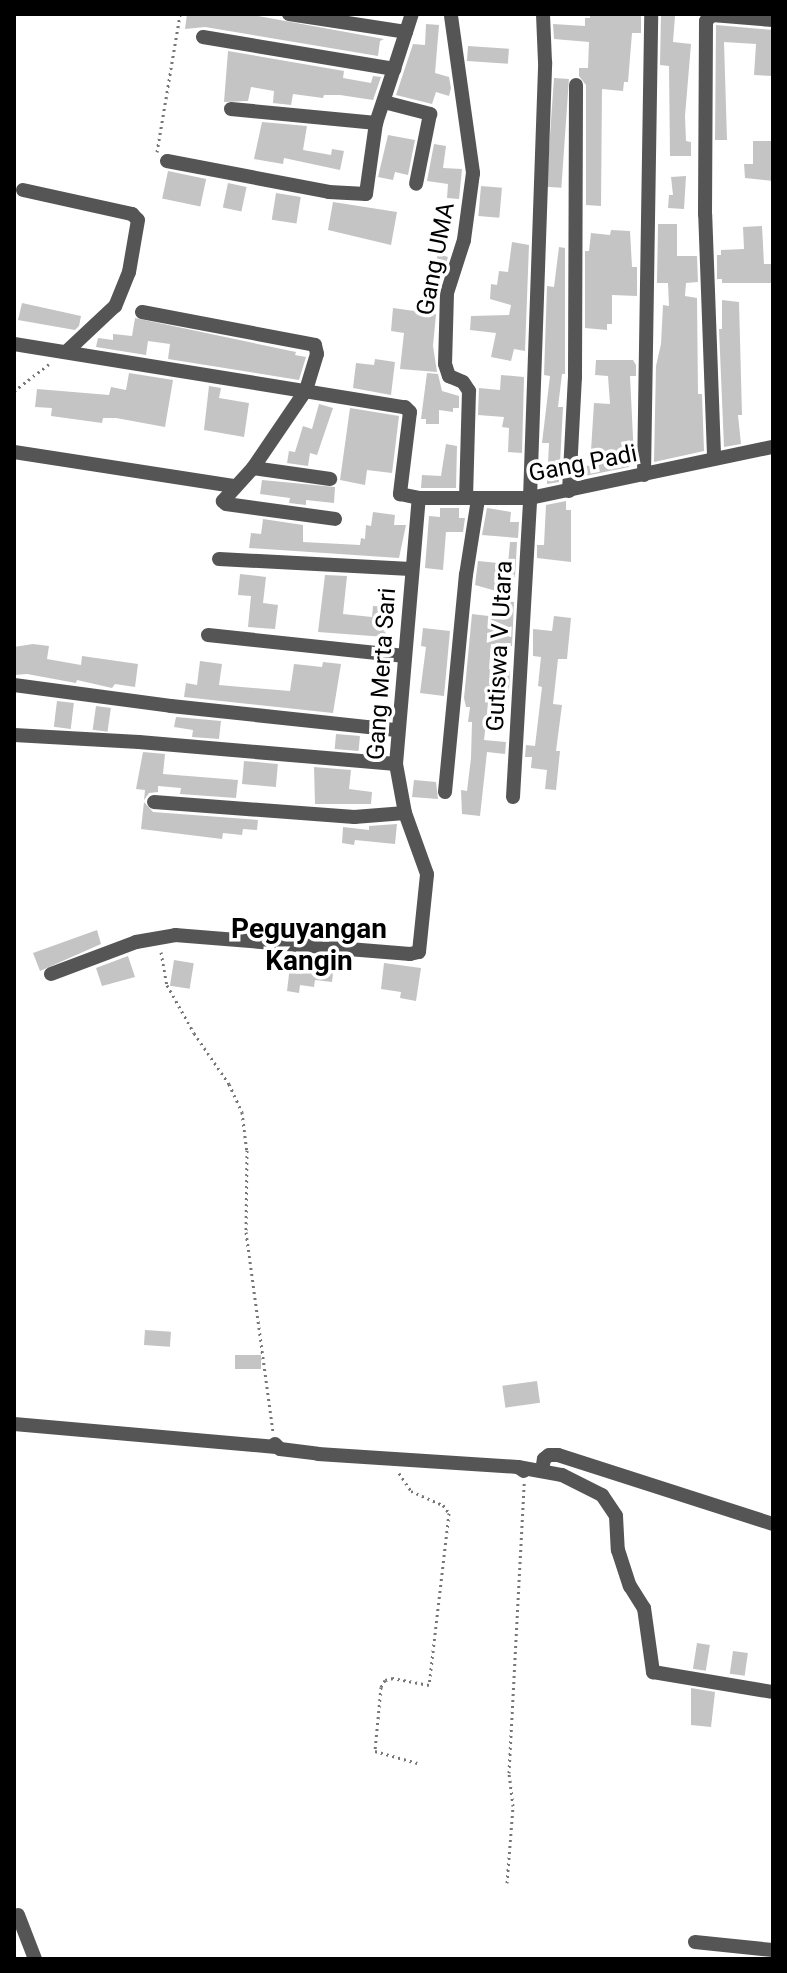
<!DOCTYPE html>
<html>
<head>
<meta charset="utf-8">
<style>
	body { margin:0 }
	#map { position:relative; width:787px; height:1973px; overflow:hidden; background:#fff; font-family:Roboto,sans-serif }
	div>[style] { position:absolute }
	[style*='--x'] { left:calc(var(--x)*1px); top:calc(var(--y)*1px); width:calc(var(--w)*1px); rotate:calc(var(--a)*1deg) }
	.building>* { inset:0; background:#c4c4c4; transform-origin:0 0 }
	.path>* { height:3px; margin-top:-1.5px; transform-origin:0; background:repeating-linear-gradient(90deg,#777 0 2px,transparent 0 6px) }
	.street>* { height:14px; margin:-7px; padding:0 7px; transform-origin:7px; border-radius:7px; background:#555 }
	span { translate:-50% -50%; white-space:nowrap; text-align:center; line-height:1.15; -webkit-text-stroke:7px #fff; paint-order:stroke }
	.street-label { font-size:24px; color:#000 }
	.quarter-label { font-size:28px; color:#000; font-weight:700 }
	.frame { position:absolute; inset:0; border:16px solid #000; pointer-events:none }
</style>
</head>
<body>
<div id="map">
	<div class="building">
		<div style="clip-path:polygon(187px 14px,247px 14px,384px 39px,380px 41px,378px 56px,205px 27px,185px 29px)"></div>
		<div style="clip-path:polygon(590px 14px,641px 14px,641px 33px,632px 33px,628px 82px,624px 82px,623px 91px,602px 89px,601px 206px,586px 205px,586px 85px,579px 76px,579px 68px,588px 68px,589px 42px,554px 39px,553px 24px,585px 26px,585px 18px,590px 18px)"></div>
		<div style="clip-path:polygon(661px 14px,675px 16px,673px 42px,691px 44px,685px 116px,686px 141px,691px 142px,691px 156px,670px 156px,669px 66px,660px 65px)"></div>
		<div style="clip-path:polygon(426px 24px,439px 25px,435px 73px,449px 77px,451px 88px,449px 96px,436px 92px,432px 104px,396px 95px,413px 44px,425px 45px)"></div>
		<div style="clip-path:polygon(716px 25px,773px 30px,773px 76px,754px 75px,756px 44px,724px 42px,727px 140px,715px 140px)"></div>
		<div style="left:468px;top:46px;width:41px;height:15px;rotate:4deg"></div>
		<div style="clip-path:polygon(228px 51px,344px 71px,343px 78px,371px 83px,373px 76px,381px 77px,373px 100px,340px 95px,324px 95px,323px 98px,293px 94px,291px 105px,273px 103px,274px 91px,251px 87px,248px 101px,224px 102px)"></div>
		<div style="left:554px;top:78px;width:15px;height:109px;rotate:4deg"></div>
		<div style="clip-path:polygon(262px 122px,307px 126px,303px 150px,331px 155px,332px 149px,344px 151px,340px 170px,284px 158px,283px 164px,254px 159px)"></div>
		<div style="clip-path:polygon(388px 135px,415px 140px,408px 175px,395px 172px,393px 180px,378px 177px)"></div>
		<div style="clip-path:polygon(753px 141px,773px 141px,773px 181px,745px 178px,744px 164px,753px 164px)"></div>
		<div style="clip-path:polygon(434px 144px,446px 146px,443px 168px,462px 169px,459px 199px,447px 198px,448px 184px,427px 181px)"></div>
		<div style="left:168px;top:171px;width:39px;height:28px;rotate:12deg"></div>
		<div style="clip-path:polygon(686px 176px,684px 209px,668px 208px,669px 195px,673px 195px,671px 177px)"></div>
		<div style="left:228px;top:183px;width:19px;height:25px;rotate:12deg"></div>
		<div style="left:481px;top:186px;width:21px;height:30px;rotate:5deg"></div>
		<div style="left:276px;top:193px;width:25px;height:27px;rotate:9deg"></div>
		<div style="clip-path:polygon(333px 202px,397px 212px,391px 245px,328px 230px)"></div>
		<div style="clip-path:polygon(658px 224px,677px 224px,677px 256px,697px 256px,698px 282px,686px 283px,685px 296px,697px 298px,698px 394px,702px 394px,704px 451px,654px 462px,656px 366px,661px 344px,663px 305px,669px 306px,668px 283px,657px 283px)"></div>
		<div style="clip-path:polygon(762px 226px,764px 264px,773px 264px,773px 283px,722px 283px,722px 279px,717px 279px,717px 255px,721px 255px,721px 250px,744px 249px,743px 227px)"></div>
		<div style="clip-path:polygon(611px 230px,630px 231px,632px 267px,637px 267px,637px 296px,612px 295px,612px 324px,607px 324px,607px 330px,585px 328px,585px 251px,589px 251px,591px 233px,610px 235px)"></div>
		<div style="clip-path:polygon(512px 242px,529px 245px,525px 351px,514px 349px,511px 361px,491px 357px,496px 333px,470px 330px,471px 316px,509px 315px,511px 305px,490px 299px,491px 284px,497px 285px,499px 271px,508px 272px)"></div>
		<div style="clip-path:polygon(559px 247px,565px 248px,565px 374px,562px 374px,558px 407px,563px 407px,559px 482px,547px 484px,549px 443px,542px 443px,550px 376px,544px 375px,547px 286px,554px 287px)"></div>
		<div style="clip-path:polygon(438px 254px,448px 257px,439px 286px,425px 282px,430px 265px,435px 266px)"></div>
		<div style="clip-path:polygon(722px 300px,739px 302px,742px 415px,738px 415px,741px 444px,724px 447px,719px 329px,722px 329px)"></div>
		<div style="clip-path:polygon(22px 303px,81px 316px,79px 326px,75px 330px,18px 320px)"></div>
		<div style="clip-path:polygon(393px 308px,436px 314px,433px 346px,437px 372px,400px 369px,404px 333px,391px 331px)"></div>
		<div style="clip-path:polygon(135px 318px,296px 352px,295px 355px,306px 357px,299px 380px,168px 359px,170px 344px,148px 341px,146px 355px,96px 347px,98px 338px,113px 340px,113px 334px,132px 336px)"></div>
		<div style="clip-path:polygon(375px 359px,395px 362px,391px 395px,353px 388px,356px 363px,374px 365px)"></div>
		<div style="clip-path:polygon(596px 360px,633px 360px,636px 365px,636px 376px,630px 376px,634px 458px,629px 458px,629px 467px,580px 477px,580px 465px,590px 466px,594px 403px,610px 404px,608px 376px,595px 375px)"></div>
		<div style="clip-path:polygon(129px 373px,173px 380px,165px 427px,116px 418px,103px 418px,102px 423px,51px 416px,52px 408px,35px 407px,37px 389px,109px 395px,111px 387px,126px 390px)"></div>
		<div style="clip-path:polygon(427px 373px,438px 374px,442px 391px,459px 396px,459px 408px,453px 408px,453px 412px,439px 410px,439px 424px,426px 424px,426px 419px,421px 419px)"></div>
		<div style="clip-path:polygon(501px 375px,524px 377px,522px 453px,508px 452px,509px 428px,502px 427px,504px 417px,478px 415px,479px 388px,500px 390px)"></div>
		<div style="clip-path:polygon(209px 386px,221px 388px,219px 398px,249px 403px,244px 437px,204px 430px)"></div>
		<div style="clip-path:polygon(319px 404px,333px 408px,317px 455px,310px 453px,308px 466px,287px 463px,289px 451px,295px 452px,303px 426px,312px 429px)"></div>
		<div style="clip-path:polygon(350px 408px,399px 416px,392px 473px,367px 470px,365px 485px,340px 480px)"></div>
		<div style="clip-path:polygon(446px 444px,457px 446px,456px 488px,421px 488px,422px 475px,441px 476px)"></div>
		<div style="clip-path:polygon(262px 480px,335px 487px,334px 503px,306px 500px,306px 505px,289px 503px,290px 498px,260px 494px)"></div>
		<div style="clip-path:polygon(566px 501px,566px 510px,571px 510px,571px 562px,537px 558px,537px 545px,544px 545px,546px 505px)"></div>
		<div style="clip-path:polygon(440px 508px,459px 508px,459px 518px,465px 518px,463px 532px,446px 532px,443px 570px,425px 568px,429px 516px,440px 517px)"></div>
		<div style="clip-path:polygon(487px 508px,511px 512px,510px 522px,519px 522px,518px 538px,482px 535px)"></div>
		<div style="clip-path:polygon(373px 512px,395px 515px,394px 525px,406px 525px,399px 558px,249px 548px,251px 533px,261px 534px,263px 519px,303px 525px,303px 542px,360px 545px,361px 538px,365px 539px,366px 525px,371px 526px)"></div>
		<div style="clip-path:polygon(510px 542px,517px 542px,515px 577px,509px 576px,507px 594px,475px 585px,478px 561px,508px 564px)"></div>
		<div style="clip-path:polygon(240px 574px,266px 577px,263px 603px,278px 605px,275px 629px,248px 627px,251px 596px,238px 595px)"></div>
		<div style="clip-path:polygon(325px 575px,347px 576px,343px 614px,372px 617px,373px 606px,388px 607px,385px 637px,318px 632px)"></div>
		<div style="clip-path:polygon(507px 601px,514px 602px,512px 646px,491px 644px,489px 669px,510px 671px,509px 690px,490px 688px,484px 740px,506px 742px,505px 754px,487px 752px,480px 816px,462px 814px,461px 790px,467px 791px,471px 758px,472px 722px,468px 722px,470px 707px,466px 707px,464px 698px,472px 614px,505px 618px)"></div>
		<div style="clip-path:polygon(554px 616px,571px 618px,567px 659px,558px 659px,553px 704px,562px 705px,556px 751px,560px 751px,556px 790px,545px 789px,547px 770px,531px 768px,532px 757px,525px 757px,526px 745px,535px 746px,542px 687px,538px 686px,541px 657px,533px 656px,533px 629px,552px 631px)"></div>
		<div style="clip-path:polygon(423px 628px,450px 631px,444px 696px,420px 693px,426px 647px,421px 646px)"></div>
		<div style="clip-path:polygon(33px 644px,49px 646px,47px 659px,81px 665px,82px 656px,138px 664px,135px 687px,115px 684px,112px 688px,77px 680px,76px 683px,27px 674px,14px 675px,14px 647px)"></div>
		<div style="clip-path:polygon(200px 661px,222px 664px,219px 685px,290px 691px,294px 664px,322px 667px,323px 662px,341px 664px,333px 713px,184px 697px,186px 683px,197px 685px)"></div>
		<div style="left:57px;top:701px;width:17px;height:26px;rotate:7deg"></div>
		<div style="left:96px;top:706px;width:15px;height:24px;rotate:8deg"></div>
		<div style="clip-path:polygon(176px 717px,221px 721px,219px 739px,192px 737px,193px 730px,174px 727px)"></div>
		<div style="left:336px;top:734px;width:24px;height:15px;rotate:5deg"></div>
		<div style="clip-path:polygon(143px 752px,165px 754px,163px 774px,238px 780px,236px 798px,180px 794px,181px 788px,158px 786px,158px 792px,149px 793px,144px 800px,145px 790px,136px 789px)"></div>
		<div style="left:244px;top:761px;width:34px;height:23px;rotate:5deg"></div>
		<div style="clip-path:polygon(314px 767px,351px 770px,349px 789px,372px 792px,371px 804px,315px 804px)"></div>
		<div style="clip-path:polygon(414px 780px,436px 782px,438px 799px,412px 797px)"></div>
		<div style="clip-path:polygon(144px 802px,153px 812px,258px 820px,257px 830px,243px 829px,242px 835px,223px 833px,222px 839px,141px 829px)"></div>
		<div style="clip-path:polygon(397px 824px,395px 844px,355px 840px,354px 845px,342px 843px,343px 827px,369px 830px,369px 826px)"></div>
		<div style="clip-path:polygon(97px 930px,101px 944px,40px 971px,33px 953px)"></div>
		<div style="clip-path:polygon(128px 956px,135px 977px,102px 986px,96px 968px)"></div>
		<div style="left:174px;top:960px;width:20px;height:26px;rotate:9deg"></div>
		<div style="clip-path:polygon(320px 963px,334px 965px,332px 982px,315px 980px,314px 987px,300px 985px,299px 993px,287px 991px,290px 966px,319px 968px)"></div>
		<div style="clip-path:polygon(384px 963px,421px 968px,416px 1001px,400px 998px,401px 992px,381px 989px)"></div>
		<div style="left:145px;top:1330px;width:26px;height:15px;rotate:4deg"></div>
		<div style="left:235px;top:1355px;width:26px;height:14px"></div>
		<div style="left:537px;top:1381px;width:22px;height:35px;rotate:82deg"></div>
		<div style="left:697px;top:1643px;width:13px;height:26px;rotate:9deg"></div>
		<div style="left:733px;top:1651px;width:15px;height:23px;rotate:8deg"></div>
		<div style="clip-path:polygon(691px 1688px,715px 1692px,711px 1727px,691px 1725px)"></div>
	</div>
	<div class="path">
		<div style="--x:157;--y:152;--w:140;--a:-80.5"></div>
		<div style="--x:14;--y:391;--w:44;--a:-37.6"></div>
		<div style="--x:161;--y:952;--w:34;--a:80"></div>
		<div style="--x:167;--y:985;--w:55;--a:60.6"></div>
		<div style="--x:194;--y:1033;--w:62;--a:55.5"></div>
		<div style="--x:229;--y:1084;--w:31;--a:65"></div>
		<div style="--x:242;--y:1112;--w:38;--a:83"></div>
		<div style="--x:247;--y:1150;--w:82;--a:90.7"></div>
		<div style="--x:246;--y:1232;--w:202;--a:82.3"></div>
		<div style="--x:399;--y:1473;--w:22;--a:56"></div>
		<div style="--x:411;--y:1491;--w:35;--a:24"></div>
		<div style="--x:443;--y:1505;--w:10;--a:53"></div>
		<div style="--x:449;--y:1513;--w:173;--a:96.6"></div>
		<div style="--x:429;--y:1685;--w:37;--a:-169"></div>
		<div style="--x:393;--y:1678;--w:8;--a:166"></div>
		<div style="--x:385;--y:1680;--w:8;--a:120"></div>
		<div style="--x:381;--y:1687;--w:64;--a:95.4"></div>
		<div style="--x:375;--y:1751;--w:44;--a:15.9"></div>
		<div style="--x:507;--y:1883;--w:77;--a:-85.5"></div>
		<div style="--x:513;--y:1806;--w:33;--a:-97"></div>
		<div style="--x:509;--y:1773;--w:290;--a:-87"></div>
	</div>
	<div class="street">
		<div style="--x:289;--y:14;--w:118;--a:8.7"></div>
		<div style="--x:406;--y:32;--w:19;--a:-72"></div>
		<div style="--x:451;--y:16;--w:159;--a:82"></div>
		<div style="--x:473;--y:173;--w:68;--a:97.7"></div>
		<div style="--x:464;--y:240;--w:56;--a:107.8"></div>
		<div style="--x:447;--y:293;--w:71;--a:91.6"></div>
		<div style="--x:445;--y:364;--w:13;--a:72"></div>
		<div style="--x:449;--y:376;--w:15;--a:23"></div>
		<div style="--x:463;--y:382;--w:11;--a:56"></div>
		<div style="--x:469;--y:391;--w:107;--a:91.6"></div>
		<div style="--x:203;--y:37;--w:194;--a:9.5"></div>
		<div style="--x:394;--y:69;--w:39;--a:-72"></div>
		<div style="--x:384;--y:102;--w:48;--a:14.6"></div>
		<div style="--x:430;--y:114;--w:71;--a:101.3"></div>
		<div style="--x:231;--y:109;--w:146;--a:5.5"></div>
		<div style="--x:167;--y:161;--w:165;--a:10.8"></div>
		<div style="--x:329;--y:192;--w:37;--a:3"></div>
		<div style="--x:366;--y:194;--w:72;--a:-82"></div>
		<div style="--x:376;--y:123;--w:57;--a:-71.6"></div>
		<div style="--x:23;--y:190;--w:112;--a:12.4"></div>
		<div style="--x:132;--y:214;--w:8;--a:45"></div>
		<div style="--x:138;--y:220;--w:53;--a:99.8"></div>
		<div style="--x:129;--y:272;--w:37;--a:112"></div>
		<div style="--x:115;--y:306;--w:67;--a:136.8"></div>
		<div style="--x:142;--y:312;--w:176;--a:10.8"></div>
		<div style="--x:315;--y:345;--w:9;--a:77"></div>
		<div style="--x:317;--y:354;--w:38;--a:107"></div>
		<div style="--x:306;--y:390;--w:94;--a:124.2"></div>
		<div style="--x:253;--y:468;--w:45;--a:132.3"></div>
		<div style="--x:223;--y:501;--w:4;--a:45"></div>
		<div style="--x:226;--y:504;--w:110;--a:7.8"></div>
		<div style="--x:14;--y:344;--w:396;--a:9.2"></div>
		<div style="--x:405;--y:407;--w:7;--a:45"></div>
		<div style="--x:410;--y:412;--w:83;--a:97"></div>
		<div style="--x:400;--y:494;--w:19;--a:12"></div>
		<div style="--x:419;--y:498;--w:111;--a:0"></div>
		<div style="--x:530;--y:498;--w:248;--a:-11.9"></div>
		<div style="--x:14;--y:452;--w:222;--a:8.8"></div>
		<div style="--x:714;--y:455;--w:241;--a:-92.1"></div>
		<div style="--x:705;--y:214;--w:193;--a:-89.7"></div>
		<div style="--x:706;--y:21;--w:8;--a:-45"></div>
		<div style="--x:712;--y:15;--w:61;--a:4.7"></div>
		<div style="--x:253;--y:468;--w:78;--a:8.1"></div>
		<div style="--x:644;--y:475;--w:461;--a:-89.1"></div>
		<div style="--x:569;--y:491;--w:114;--a:-87"></div>
		<div style="--x:575;--y:377;--w:292;--a:-89.8"></div>
		<div style="--x:219;--y:559;--w:192;--a:3"></div>
		<div style="--x:208;--y:635;--w:198;--a:6.1"></div>
		<div style="--x:14;--y:685;--w:158;--a:7.6"></div>
		<div style="--x:171;--y:706;--w:227;--a:6.1"></div>
		<div style="--x:14;--y:735;--w:125;--a:3.2"></div>
		<div style="--x:139;--y:742;--w:258;--a:4.9"></div>
		<div style="--x:445;--y:792;--w:218;--a:-84.5"></div>
		<div style="--x:466;--y:575;--w:77;--a:-81"></div>
		<div style="--x:513;--y:797;--w:299;--a:-86.7"></div>
		<div style="--x:530;--y:498;--w:436;--a:-88"></div>
		<div style="--x:545;--y:62;--w:48;--a:-92.4"></div>
		<div style="--x:154;--y:802;--w:201;--a:4.3"></div>
		<div style="--x:354;--y:817;--w:51;--a:-4.5"></div>
		<div style="--x:51;--y:974;--w:91;--a:-20.6"></div>
		<div style="--x:136;--y:942;--w:40;--a:-10"></div>
		<div style="--x:175;--y:935;--w:236;--a:4.6"></div>
		<div style="--x:410;--y:954;--w:9;--a:-13"></div>
		<div style="--x:419;--y:952;--w:78;--a:-84.1"></div>
		<div style="--x:427;--y:874;--w:65;--a:-109.8"></div>
		<div style="--x:405;--y:813;--w:50;--a:-100.4"></div>
		<div style="--x:396;--y:764;--w:267;--a:-85.1"></div>
		<div style="--x:14;--y:1424;--w:263;--a:5"></div>
		<div style="--x:275;--y:1444;--w:7;--a:45"></div>
		<div style="--x:280;--y:1449;--w:38;--a:7"></div>
		<div style="--x:318;--y:1454;--w:200;--a:3.7"></div>
		<div style="--x:518;--y:1467;--w:7;--a:34"></div>
		<div style="--x:518;--y:1467;--w:45;--a:10.3"></div>
		<div style="--x:562;--y:1475;--w:45;--a:26.6"></div>
		<div style="--x:602;--y:1495;--w:25;--a:56"></div>
		<div style="--x:616;--y:1516;--w:34;--a:87"></div>
		<div style="--x:618;--y:1550;--w:38;--a:72"></div>
		<div style="--x:630;--y:1586;--w:26;--a:58"></div>
		<div style="--x:644;--y:1608;--w:65;--a:82"></div>
		<div style="--x:653;--y:1672;--w:122;--a:9.5"></div>
		<div style="--x:542;--y:1471;--w:12;--a:-81"></div>
		<div style="--x:544;--y:1459;--w:6;--a:-39"></div>
		<div style="--x:549;--y:1455;--w:9;--a:0"></div>
		<div style="--x:558;--y:1455;--w:226;--a:17.8"></div>
		<div style="--x:18;--y:1915;--w:47;--a:68.9"></div>
		<div style="--x:695;--y:1942;--w:78;--a:5.9"></div>
	</div>
	<div class="street-label">
		<span style="left:436px;top:259px;rotate:-79deg">Gang UMA</span>
		<span style="left:583px;top:464px;rotate:-11deg">Gang Padi</span>
		<span style="left:500px;top:646px;rotate:-87deg">Gutiswa V Utara</span>
		<span style="left:382px;top:674px;rotate:-86deg">Gang Merta Sari</span>
	</div>
	<div class="quarter-label">
		<span style="left:309px;top:945px">Peguyangan<br>Kangin</span>
	</div>
	<div class="frame"></div>
</div>
</body>
</html>
